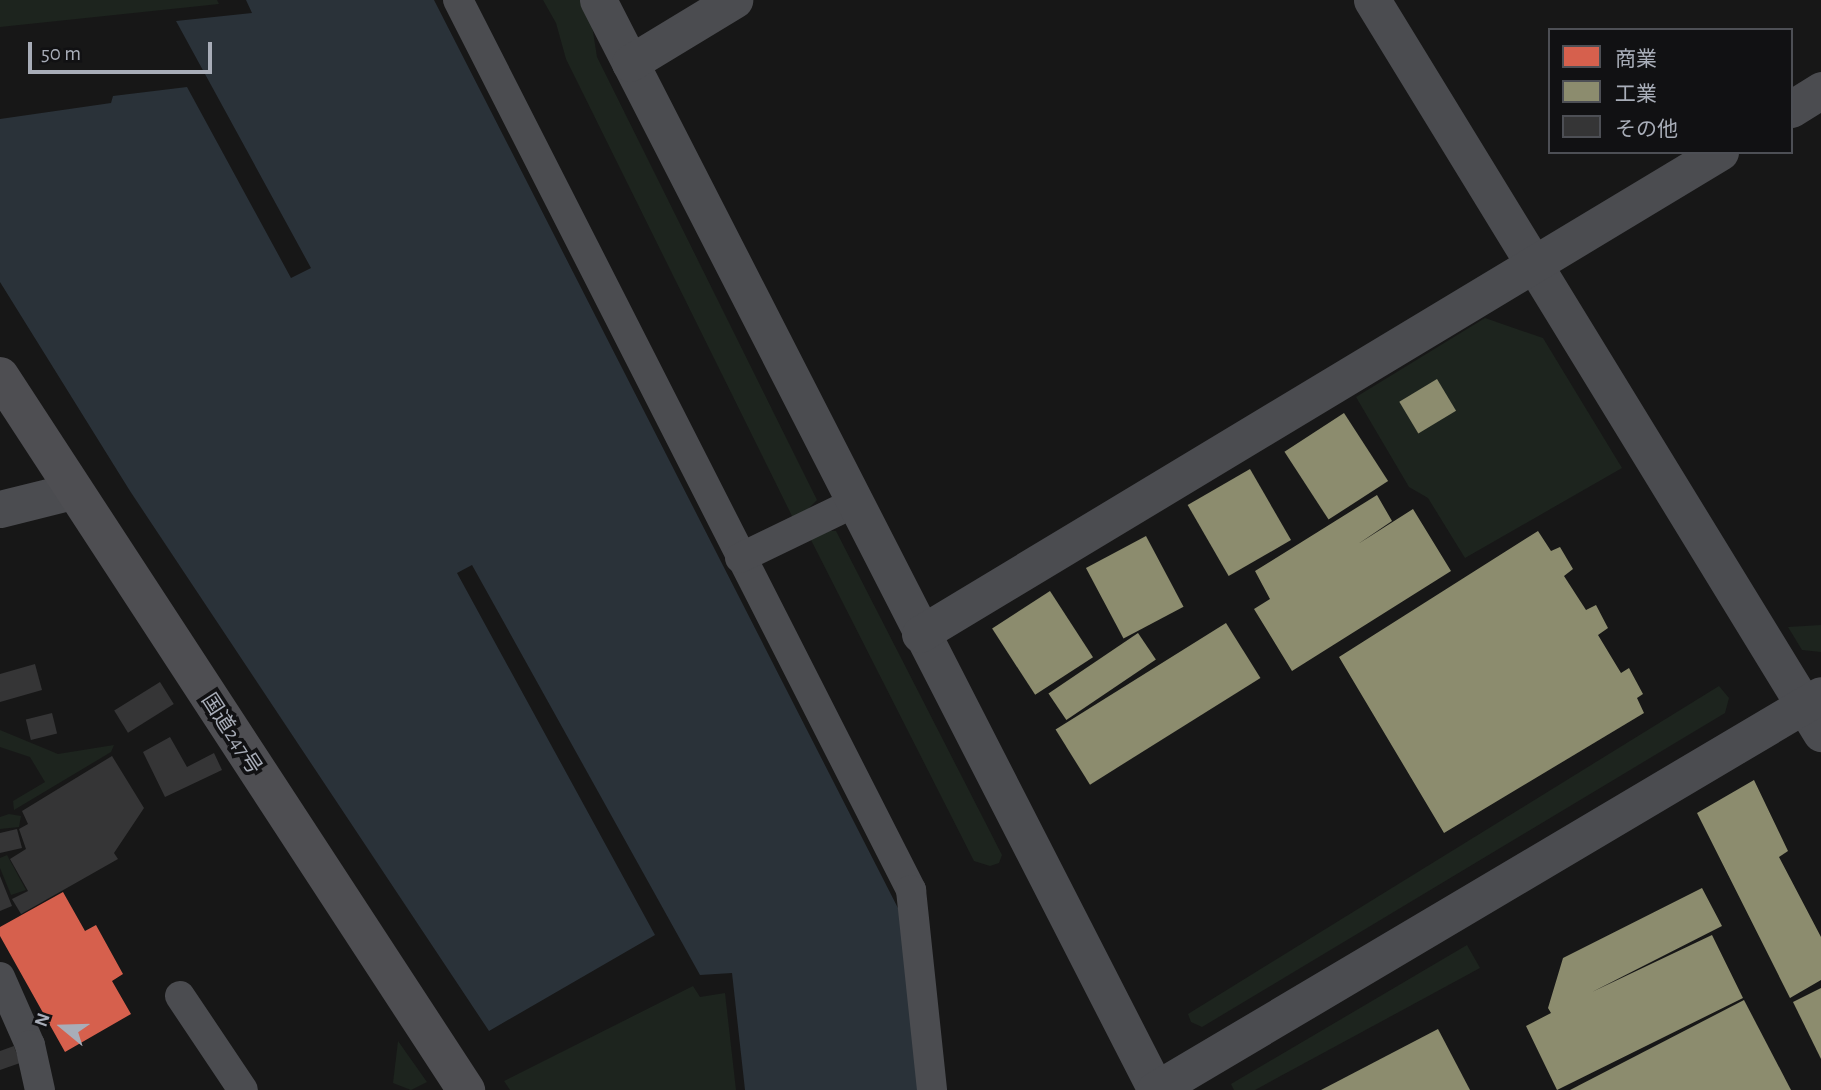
<!DOCTYPE html>
<html>
<head>
<meta charset="utf-8">
<style>
	body { margin:0 }
	#map { position:relative; width:1821px; height:1090px; overflow:hidden; background:#171717; font-family:"Alegreya Sans","Noto Sans JP",sans-serif }
	div>[style] { position:absolute }
	[style*='--x'] { left:calc(var(--x)*1px); top:calc(var(--y)*1px); width:calc(var(--w)*1px); rotate:calc(var(--a)*1deg) }
	.green>* { inset:0; background:#1d241e }
	.water>* { inset:0; background:#2a3239 }
	.shops>* { inset:0; background:#d6604d }
	.industry>* { inset:0; background:#8c8c6e; transform-origin:0 0 }
	.building>* { inset:0; background:#353536; transform-origin:0 0 }
	.minor>* { height:30px; margin:-15px; padding:0 15px; transform-origin:15px; border-radius:15px; background:#4b4c50 }
	.tertiary>* { height:37px; margin:-18.5px; padding:0 18.5px; transform-origin:18.5px; border-radius:18.5px; background:#4b4c50 }
	.trunk>* { height:38px; margin:-19px; padding:0 19px; transform-origin:19px; border-radius:19px; background:#4e4e52 }
	span { translate:-50% -50%; white-space:nowrap; text-align:center; line-height:1.15; -webkit-text-stroke:7px #111113; paint-order:stroke }
	.street-label { font-size:21px; color:#a8adb8 }
	.legend { position:absolute; left:1548px; top:28px; width:245px; height:126px; box-sizing:border-box; background:#111113; border:2px solid #4d4f55; margin:0; padding:9px 12px; list-style:none; font-size:21px; color:#a8adb8 }
	.legend li { display:flex; align-items:center; gap:14px; height:35px }
	.legend b { width:35px; border:2px solid #4d4f55 }
	.north { position:absolute; left:28px; top:992px; width:70px; height:70px; -webkit-text-stroke:5px #111113; paint-order:stroke; rotate:289deg; font-size:19px; font-weight:700; line-height:28px; text-align:center; color:#a8adb8 }
	.north::after { content:''; display:block; margin:auto; width:24px; height:32px; background:#a8adb8; clip-path:polygon(50% 0,100% 100%,50% 72%,0 100%) }
	.scale { position:absolute; left:28px; top:42px; width:184px; height:32px; box-sizing:border-box; border:4px solid #a8adb8; border-top:0; padding-left:9px; font-size:21px; line-height:24px; white-space:nowrap; color:#a8adb8; -webkit-text-stroke:5px #111113; paint-order:stroke }
</style>
</head>
<body>
<div id="map">
	<div class="green">
		<div style="clip-path:polygon(0 0,217px 0,219px 4px,0 27px)"></div>
		<div style="clip-path:polygon(543px 0,583px 0,590px 13px,597px 57px,817px 500px,804px 513px,793px 518px,566px 59px,556px 23px)"></div>
		<div style="clip-path:polygon(1485px 318px,1543px 338px,1622px 468px,1465px 558px,1428px 498px,1409px 487px,1356px 397px)"></div>
		<div style="clip-path:polygon(820px 531px,836px 531px,1002px 855px,999px 863px,990px 866px,974px 861px,811px 540px)"></div>
		<div style="clip-path:polygon(1821px 625px,1821px 652px,1802px 650px,1788px 627px)"></div>
		<div style="clip-path:polygon(1719px 686px,1729px 698px,1725px 713px,1202px 1027px,1191px 1022px,1188px 1014px)"></div>
		<div style="clip-path:polygon(0 730px,58px 754px,114px 745px,111px 752px,14px 810px,13px 801px,45px 782px,30px 757px,0 747px)"></div>
		<div style="clip-path:polygon(9px 814px,21px 816px,19px 827px,0 829px,0 817px)"></div>
		<div style="clip-path:polygon(7px 855px,26px 890px,11px 895px,0 868px,0 858px)"></div>
		<div style="clip-path:polygon(1467px 945px,1480px 968px,1255px 1090px,1234px 1090px,1231px 1084px)"></div>
		<div style="clip-path:polygon(693px 986px,700px 997px,725px 993px,736px 1090px,510px 1090px,504px 1081px)"></div>
		<div style="clip-path:polygon(398px 1041px,427px 1082px,411px 1090px,393px 1083px)"></div>
	</div>
	<div class="water">
		<div style="clip-path:polygon(246px 0,434px 0,900px 912px,922px 1090px,745px 1090px,732px 973px,700px 975px,472px 565px,457px 573px,655px 935px,489px 1031px,130px 491px,0 282px,0 119px,111px 103px,113px 96px,187px 87px,291px 278px,311px 268px,176px 21px,252px 13px)"></div>
	</div>
	<div class="shops">
		<div style="clip-path:polygon(63px 892px,85px 931px,96px 925px,123px 974px,112px 981px,131px 1014px,65px 1052px,0 936px,0 927px)"></div>
	</div>
	<div class="industry">
		<div style="left:1437px;top:379px;width:37px;height:44px;rotate:59deg"></div>
		<div style="left:1344px;top:413px;width:81px;height:71px;rotate:57deg"></div>
		<div style="left:1250px;top:469px;width:82px;height:72px;rotate:60deg"></div>
		<div style="clip-path:polygon(1377px 495px,1392px 521px,1358px 544px,1413px 509px,1451px 571px,1292px 671px,1254px 609px,1270px 599px,1255px 571px)"></div>
		<div style="clip-path:polygon(1538px 531px,1551px 551px,1560px 547px,1573px 569px,1564px 576px,1586px 610px,1596px 605px,1608px 628px,1598px 635px,1621px 673px,1629px 668px,1643px 694px,1637px 698px,1644px 713px,1444px 833px,1339px 657px)"></div>
		<div style="left:1146px;top:536px;width:80px;height:68px;rotate:62deg"></div>
		<div style="left:1050px;top:591px;width:79px;height:69px;rotate:57deg"></div>
		<div style="left:1226px;top:623px;width:65px;height:201px;rotate:58deg"></div>
		<div style="left:1138px;top:633px;width:32px;height:108px;rotate:56deg"></div>
		<div style="clip-path:polygon(1754px 780px,1788px 851px,1779px 857px,1821px 937px,1821px 980px,1790px 998px,1697px 813px)"></div>
		<div style="clip-path:polygon(1702px 888px,1722px 926px,1592px 992px,1712px 935px,1743px 998px,1557px 1090px,1526px 1026px,1551px 1013px,1548px 1008px,1563px 958px)"></div>
		<div style="clip-path:polygon(1821px 988px,1821px 1059px,1793px 1002px)"></div>
		<div style="clip-path:polygon(1744px 1000px,1791px 1090px,1570px 1090px)"></div>
		<div style="clip-path:polygon(1438px 1029px,1470px 1090px,1321px 1090px)"></div>
	</div>
	<div class="building">
		<div style="clip-path:polygon(35px 664px,42px 690px,0 702px,0 674px)"></div>
		<div style="left:160px;top:682px;width:26px;height:54px;rotate:58deg"></div>
		<div style="left:52px;top:713px;width:21px;height:27px;rotate:76deg"></div>
		<div style="clip-path:polygon(170px 737px,187px 767px,214px 753px,222px 770px,165px 797px,143px 752px)"></div>
		<div style="clip-path:polygon(112px 756px,144px 808px,114px 853px,118px 859px,21px 914px,12px 899px,28px 891px,10px 859px,26px 849px,19px 829px,28px 824px,22px 811px)"></div>
		<div style="clip-path:polygon(17px 829px,22px 848px,0 853px,0 833px)"></div>
		<div style="clip-path:polygon(0 876px,12px 906px,0 911px)"></div>
		<div style="clip-path:polygon(14px 1046px,20px 1063px,0 1070px,0 1051px)"></div>
	</div>
	<div class="minor">
		<div style="--x:458;--y:0;--w:999;--a:63.02"></div>
		<div style="--x:911;--y:890;--w:201;--a:84"></div>
		<div style="--x:740;--y:558;--w:127;--a:-25.8"></div>
		<div style="--x:0;--y:977;--w:74;--a:66.2"></div>
		<div style="--x:30;--y:1045;--w:46;--a:77.5"></div>
		<div style="--x:180;--y:996;--w:113;--a:56.2"></div>
	</div>
	<div class="tertiary">
		<div style="--x:598;--y:0;--w:1225;--a:62.89"></div>
		<div style="--x:1372;--y:0;--w:860;--a:58.51"></div>
		<div style="--x:630;--y:63;--w:122;--a:-31.2"></div>
		<div style="--x:1791;--y:109;--w:36;--a:-32"></div>
		<div style="--x:0;--y:509;--w:74;--a:-14"></div>
		<div style="--x:920;--y:634;--w:934;--a:-31.07"></div>
		<div style="--x:1155;--y:1090;--w:774;--a:-30.67"></div>
	</div>
	<div class="trunk">
		<div style="--x:0;--y:376;--w:853;--a:56.87"></div>
	</div>
	<div class="street-label">
		<span style="left:231px;top:734px;rotate:57deg">国道247号</span>
	</div>
	<ul class="legend">
	<li><b style="height:19px;background:#d6604d"></b>商業</li>
	<li><b style="height:19px;background:#8c8c6e"></b>工業</li>
	<li><b style="height:19px;background:#353536"></b>その他</li>
	</ul>
	<div class="north">N</div>
	<div class="scale">50 m</div>
</div>
</body>
</html>
